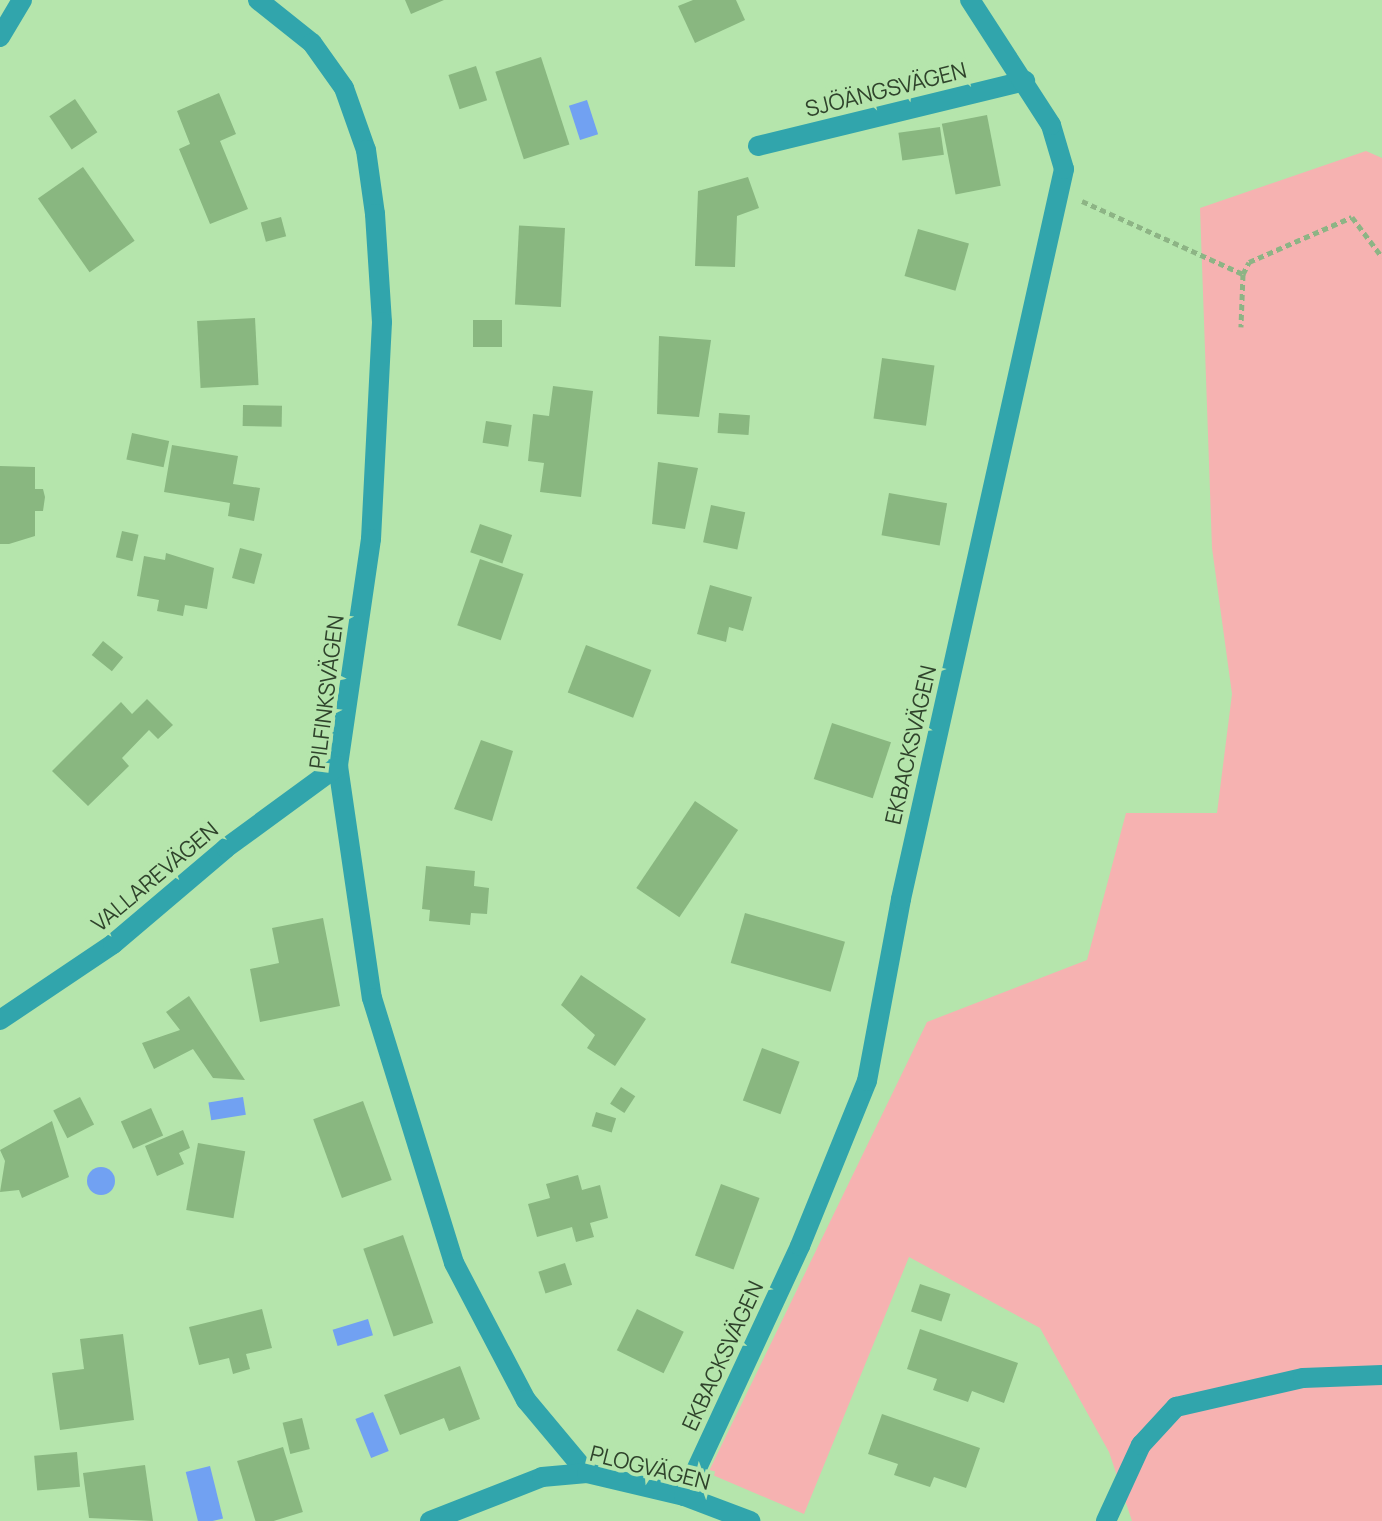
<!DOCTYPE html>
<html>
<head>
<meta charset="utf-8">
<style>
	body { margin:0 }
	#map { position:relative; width:1382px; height:1521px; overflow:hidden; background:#b5e5ac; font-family:Manrope,sans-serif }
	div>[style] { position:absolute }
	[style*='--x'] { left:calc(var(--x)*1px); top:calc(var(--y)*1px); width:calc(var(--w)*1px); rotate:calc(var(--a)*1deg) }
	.green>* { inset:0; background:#f6b2b1 }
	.water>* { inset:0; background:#71a1f2; transform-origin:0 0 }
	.round { border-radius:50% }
	.building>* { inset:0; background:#89b780; transform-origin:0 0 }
	.path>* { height:5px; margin-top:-2.5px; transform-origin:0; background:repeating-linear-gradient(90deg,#8db485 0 6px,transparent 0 10px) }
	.minor>* { height:20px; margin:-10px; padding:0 10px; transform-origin:10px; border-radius:10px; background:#31a5ac }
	span { translate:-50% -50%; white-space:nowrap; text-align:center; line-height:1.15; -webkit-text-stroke:8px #b5e5ac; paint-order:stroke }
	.street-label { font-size:22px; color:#2f432b }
</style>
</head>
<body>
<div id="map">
	<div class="green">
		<div style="clip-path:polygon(1366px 151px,1382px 158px,1382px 1521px,1132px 1521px,1109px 1452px,1040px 1328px,909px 1257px,804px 1514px,708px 1473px,927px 1022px,1087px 960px,1126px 813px,1217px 813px,1232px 694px,1212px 548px,1200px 208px)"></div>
	</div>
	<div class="water">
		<div style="left:587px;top:100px;width:36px;height:19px;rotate:72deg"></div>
		<div style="left:243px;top:1097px;width:18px;height:35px;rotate:81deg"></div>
		<div class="round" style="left:87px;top:1167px;width:28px;height:28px"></div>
		<div style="left:368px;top:1319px;width:17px;height:37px;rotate:73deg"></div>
		<div style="left:373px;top:1412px;width:42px;height:19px;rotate:68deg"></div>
		<div style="left:210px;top:1466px;width:54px;height:25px;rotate:76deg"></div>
	</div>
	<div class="building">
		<div style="clip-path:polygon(405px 0,444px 0,411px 14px)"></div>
		<div style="clip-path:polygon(693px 0,736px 0,745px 20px,695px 43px,678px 6px)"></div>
		<div style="left:541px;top:57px;width:92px;height:48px;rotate:72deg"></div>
		<div style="left:476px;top:66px;width:36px;height:29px;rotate:72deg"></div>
		<div style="clip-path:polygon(219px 93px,236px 134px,220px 141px,248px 209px,210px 224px,179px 149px,190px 144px,177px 111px)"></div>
		<div style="left:75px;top:99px;width:40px;height:31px;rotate:56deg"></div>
		<div style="left:987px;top:115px;width:72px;height:46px;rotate:79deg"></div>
		<div style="left:940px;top:127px;width:28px;height:42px;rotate:82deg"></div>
		<div style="left:83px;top:167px;width:90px;height:55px;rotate:55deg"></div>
		<div style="clip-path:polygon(748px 177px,759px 208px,737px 216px,735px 267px,695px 266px,698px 191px)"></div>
		<div style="left:281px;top:217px;width:20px;height:21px;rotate:75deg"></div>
		<div style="left:565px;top:228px;width:79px;height:46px;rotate:93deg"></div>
		<div style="left:918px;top:229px;width:53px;height:49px;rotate:16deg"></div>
		<div style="left:255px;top:318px;width:67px;height:58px;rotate:87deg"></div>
		<div style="left:473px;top:320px;width:29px;height:27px"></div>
		<div style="clip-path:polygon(659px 336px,711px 340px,699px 417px,657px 414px)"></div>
		<div style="left:882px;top:358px;width:53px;height:61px;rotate:8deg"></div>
		<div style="clip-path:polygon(553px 386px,593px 391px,581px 497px,540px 492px,544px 463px,528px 461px,533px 414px,549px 416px)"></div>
		<div style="left:243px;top:405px;width:39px;height:21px;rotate:1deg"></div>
		<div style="left:719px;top:413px;width:31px;height:20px;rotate:4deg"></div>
		<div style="left:486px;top:421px;width:26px;height:22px;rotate:9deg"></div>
		<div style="left:132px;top:433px;width:38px;height:27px;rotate:12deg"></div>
		<div style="clip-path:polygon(172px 445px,238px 456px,233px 484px,260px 488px,254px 521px,228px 516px,230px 503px,164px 492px)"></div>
		<div style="clip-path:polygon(658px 462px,698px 468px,685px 529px,652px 524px)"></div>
		<div style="clip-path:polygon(0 466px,35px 467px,35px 489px,43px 489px,45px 497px,43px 511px,35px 511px,35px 536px,9px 544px,0 544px)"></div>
		<div style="left:889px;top:493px;width:59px;height:43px;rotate:10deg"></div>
		<div style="left:711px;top:505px;width:35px;height:38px;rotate:12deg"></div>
		<div style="left:480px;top:524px;width:34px;height:30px;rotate:19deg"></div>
		<div style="left:122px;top:531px;width:17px;height:27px;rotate:13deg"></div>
		<div style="left:240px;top:548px;width:23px;height:31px;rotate:15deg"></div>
		<div style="clip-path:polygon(166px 553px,214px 568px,207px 609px,185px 605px,183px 616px,157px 611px,159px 600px,137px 596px,144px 556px,165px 560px)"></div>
		<div style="left:480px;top:559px;width:46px;height:70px;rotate:19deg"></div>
		<div style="clip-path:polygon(710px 585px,752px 597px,743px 631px,729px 627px,726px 642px,697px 634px)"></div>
		<div style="left:103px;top:641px;width:26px;height:18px;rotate:39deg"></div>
		<div style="left:586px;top:645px;width:70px;height:51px;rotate:21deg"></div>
		<div style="clip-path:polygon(147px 699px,173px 725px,158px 739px,149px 730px,122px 758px,129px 766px,88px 806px,52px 771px,121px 702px,132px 714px)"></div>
		<div style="left:832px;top:723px;width:62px;height:59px;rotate:18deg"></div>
		<div style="clip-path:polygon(481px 740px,513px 751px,492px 821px,454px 809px)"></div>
		<div style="left:695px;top:801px;width:52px;height:105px;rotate:34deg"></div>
		<div style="clip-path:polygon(426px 866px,475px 871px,474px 886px,489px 888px,487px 914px,471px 913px,470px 925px,429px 921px,430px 910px,422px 909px)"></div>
		<div style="left:745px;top:913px;width:104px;height:52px;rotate:16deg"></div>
		<div style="clip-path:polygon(323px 918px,340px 1006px,260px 1022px,250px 969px,279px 963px,272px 928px)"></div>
		<div style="clip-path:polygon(581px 975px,646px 1019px,615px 1066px,587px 1048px,595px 1035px,561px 1005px)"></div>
		<div style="clip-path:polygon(189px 996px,245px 1080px,213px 1078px,193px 1049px,154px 1069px,142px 1043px,180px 1030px,166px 1012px)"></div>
		<div style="left:762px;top:1048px;width:40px;height:56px;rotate:20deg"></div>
		<div style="left:621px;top:1087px;width:17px;height:20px;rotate:33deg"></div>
		<div style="left:80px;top:1097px;width:31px;height:30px;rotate:63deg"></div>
		<div style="left:363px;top:1101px;width:84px;height:53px;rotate:70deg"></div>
		<div style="left:151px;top:1108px;width:30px;height:33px;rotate:66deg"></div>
		<div style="left:596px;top:1112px;width:21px;height:15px;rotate:17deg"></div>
		<div style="clip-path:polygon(52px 1121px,69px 1177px,22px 1198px,19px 1190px,0 1192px,5px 1161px,0 1150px)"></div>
		<div style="clip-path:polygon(183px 1130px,190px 1148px,179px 1153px,184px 1164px,157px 1176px,145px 1146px)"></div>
		<div style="left:198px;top:1143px;width:48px;height:68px;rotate:10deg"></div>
		<div style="clip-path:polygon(578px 1175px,582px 1190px,600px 1185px,608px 1218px,590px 1223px,594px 1237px,576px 1242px,572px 1227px,537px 1237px,528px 1204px,550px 1198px,546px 1184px)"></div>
		<div style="left:721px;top:1184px;width:41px;height:76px;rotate:20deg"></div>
		<div style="left:403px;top:1235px;width:93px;height:42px;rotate:71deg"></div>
		<div style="left:565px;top:1263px;width:23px;height:28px;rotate:72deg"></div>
		<div style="left:920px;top:1284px;width:32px;height:29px;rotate:18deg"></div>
		<div style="clip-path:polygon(262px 1309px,272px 1348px,246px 1354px,250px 1369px,233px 1374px,229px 1358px,199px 1365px,189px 1327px)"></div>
		<div style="left:637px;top:1309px;width:52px;height:46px;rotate:26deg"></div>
		<div style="clip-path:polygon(920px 1329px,1018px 1363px,1004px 1403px,972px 1391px,968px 1402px,933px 1390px,937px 1379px,907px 1369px)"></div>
		<div style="clip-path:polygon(123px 1334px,134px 1420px,60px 1430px,52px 1373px,84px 1369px,80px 1339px)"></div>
		<div style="clip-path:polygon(460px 1366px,480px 1419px,449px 1431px,444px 1418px,400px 1435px,384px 1395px)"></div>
		<div style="clip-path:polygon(882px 1414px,980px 1448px,966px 1488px,934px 1477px,930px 1487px,894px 1475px,898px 1464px,868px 1454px)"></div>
		<div style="left:302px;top:1418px;width:32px;height:20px;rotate:76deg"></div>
		<div style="left:283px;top:1447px;width:68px;height:48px;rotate:73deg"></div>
		<div style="left:77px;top:1452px;width:35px;height:43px;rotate:85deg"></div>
		<div style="clip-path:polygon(145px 1465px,153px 1521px,89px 1518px,83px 1473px)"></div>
	</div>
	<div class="path">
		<div style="--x:1082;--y:201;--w:177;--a:24.4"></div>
		<div style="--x:1243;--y:274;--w:53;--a:92.2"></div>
		<div style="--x:1243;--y:274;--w:13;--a:-63"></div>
		<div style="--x:1249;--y:262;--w:112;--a:-23.6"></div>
		<div style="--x:1352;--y:217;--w:50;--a:53.1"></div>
	</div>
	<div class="minor">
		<div style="--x:258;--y:0;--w:69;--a:38.5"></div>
		<div style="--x:312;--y:43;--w:55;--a:54.6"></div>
		<div style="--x:344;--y:88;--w:66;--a:70.5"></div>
		<div style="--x:366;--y:150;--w:65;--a:82"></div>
		<div style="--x:375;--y:214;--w:108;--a:86.3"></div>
		<div style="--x:382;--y:322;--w:217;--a:92.9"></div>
		<div style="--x:371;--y:539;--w:229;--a:98.3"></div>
		<div style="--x:338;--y:766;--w:234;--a:81.7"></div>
		<div style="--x:372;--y:998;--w:277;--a:72.8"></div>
		<div style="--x:454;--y:1263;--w:155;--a:62.3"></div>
		<div style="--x:526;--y:1400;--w:95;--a:50.1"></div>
		<div style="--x:0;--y:37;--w:43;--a:-59.3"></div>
		<div style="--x:758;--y:146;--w:275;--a:-13.7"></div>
		<div style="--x:0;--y:1020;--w:136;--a:-33.9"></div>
		<div style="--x:113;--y:944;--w:148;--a:-40.3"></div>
		<div style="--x:226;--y:848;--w:139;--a:-36.2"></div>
		<div style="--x:684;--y:1496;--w:276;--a:-65.1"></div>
		<div style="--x:800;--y:1246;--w:178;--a:-67.9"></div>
		<div style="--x:867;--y:1081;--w:185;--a:-79.4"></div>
		<div style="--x:901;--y:899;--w:748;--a:-77.41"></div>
		<div style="--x:1064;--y:169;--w:46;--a:-106.5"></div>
		<div style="--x:1051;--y:125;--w:149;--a:-122.9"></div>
		<div style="--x:430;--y:1521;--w:120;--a:-21.4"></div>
		<div style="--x:542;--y:1477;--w:45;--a:-5.1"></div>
		<div style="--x:587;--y:1473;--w:100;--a:13.3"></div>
		<div style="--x:684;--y:1496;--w:71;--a:20.7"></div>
		<div style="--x:1106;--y:1521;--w:84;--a:-65.3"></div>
		<div style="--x:1141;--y:1445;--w:52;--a:-47.4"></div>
		<div style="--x:1176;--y:1407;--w:130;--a:-12.9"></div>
		<div style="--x:1303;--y:1378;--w:79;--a:-2.2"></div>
	</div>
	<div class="street-label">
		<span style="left:886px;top:90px;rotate:-14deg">SJÖÄNGSVÄGEN</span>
		<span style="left:327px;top:692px;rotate:-83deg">PILFINKSVÄGEN</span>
		<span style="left:911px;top:745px;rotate:-77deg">EKBACKSVÄGEN</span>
		<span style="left:155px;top:877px;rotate:-40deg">VALLAREVÄGEN</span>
		<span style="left:723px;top:1356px;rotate:-65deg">EKBACKSVÄGEN</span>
		<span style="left:650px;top:1468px;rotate:14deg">PLOGVÄGEN</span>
	</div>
</div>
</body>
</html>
